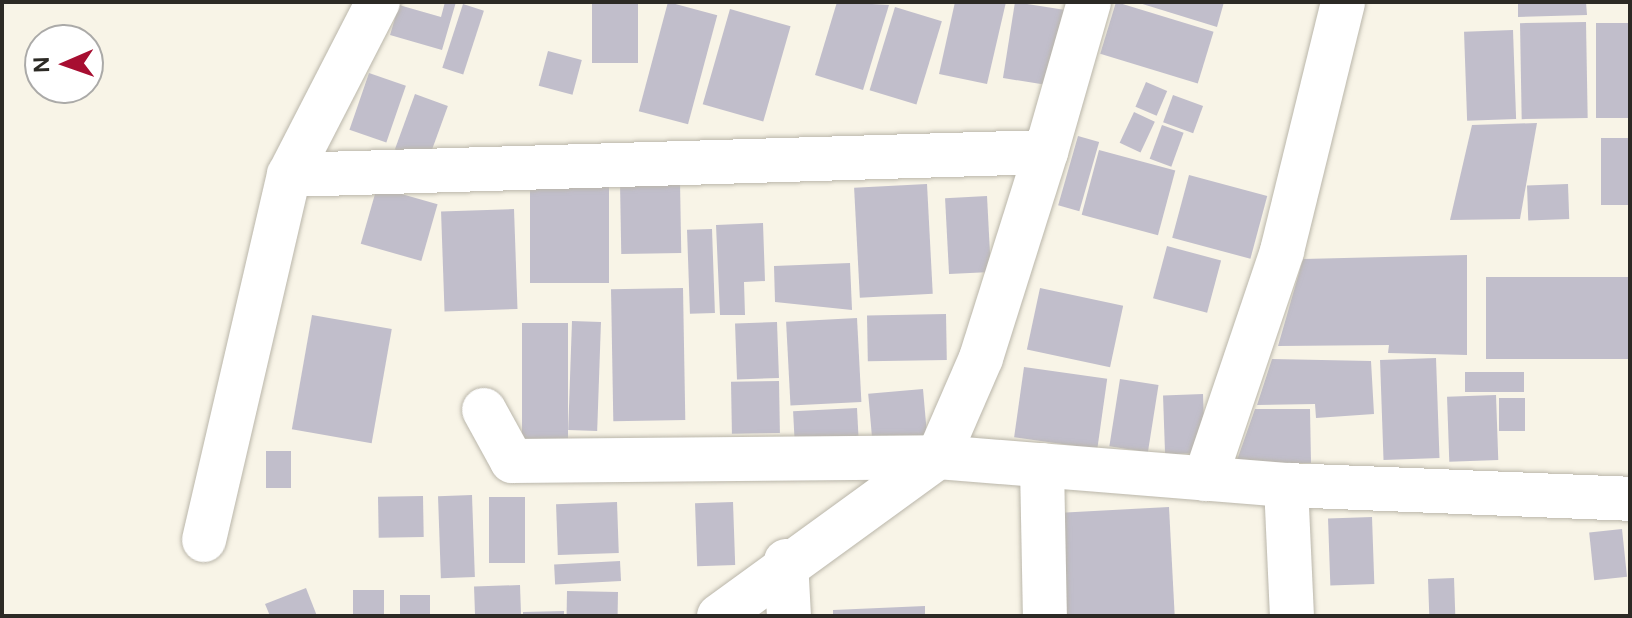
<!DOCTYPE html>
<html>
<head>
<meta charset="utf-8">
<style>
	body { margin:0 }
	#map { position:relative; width:1632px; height:618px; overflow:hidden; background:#f8f4e7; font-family:"DM Sans",sans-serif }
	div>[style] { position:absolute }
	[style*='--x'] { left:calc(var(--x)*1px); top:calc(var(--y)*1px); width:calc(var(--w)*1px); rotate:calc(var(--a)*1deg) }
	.building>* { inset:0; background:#c1becb; transform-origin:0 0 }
	.roads { filter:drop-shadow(0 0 2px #bab6aa) drop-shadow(0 0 2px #bab6aa) }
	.street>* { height:44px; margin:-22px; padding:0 22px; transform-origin:22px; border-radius:22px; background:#fff }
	span { translate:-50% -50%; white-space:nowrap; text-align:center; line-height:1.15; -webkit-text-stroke:8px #fff; paint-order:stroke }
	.frame { position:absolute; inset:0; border:4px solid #2c2a25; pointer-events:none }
	.north { position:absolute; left:24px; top:24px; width:80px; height:80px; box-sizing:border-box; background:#fff; border:2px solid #abaaa8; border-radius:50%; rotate:268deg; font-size:22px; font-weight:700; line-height:32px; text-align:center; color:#2c2a25 }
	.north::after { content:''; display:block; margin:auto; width:28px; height:36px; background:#a70e31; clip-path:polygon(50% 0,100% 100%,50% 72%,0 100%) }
</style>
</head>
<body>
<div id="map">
	<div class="building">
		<div style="clip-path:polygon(445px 2px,456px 2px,442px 50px,390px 35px,399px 5px,441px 17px)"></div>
		<div style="left:668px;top:2px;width:51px;height:113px;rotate:15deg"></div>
		<div style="clip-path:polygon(837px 2px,889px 5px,863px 90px,815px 75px)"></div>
		<div style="clip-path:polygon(955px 2px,1006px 2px,987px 84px,939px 74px)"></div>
		<div style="left:1015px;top:2px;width:51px;height:77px;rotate:9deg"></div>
		<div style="left:1116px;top:2px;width:102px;height:54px;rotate:17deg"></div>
		<div style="clip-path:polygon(1136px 2px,1224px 2px,1217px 27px)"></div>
		<div style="clip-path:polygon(1518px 2px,1586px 2px,1587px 15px,1518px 17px)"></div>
		<div style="left:592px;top:3px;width:46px;height:60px"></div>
		<div style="left:463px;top:4px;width:22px;height:67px;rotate:18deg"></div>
		<div style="left:895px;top:7px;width:49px;height:87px;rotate:17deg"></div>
		<div style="left:730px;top:9px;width:63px;height:99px;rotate:16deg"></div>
		<div style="left:1586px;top:22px;width:96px;height:66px;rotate:89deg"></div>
		<div style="left:1630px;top:23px;width:95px;height:34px;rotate:90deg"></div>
		<div style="left:1513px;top:30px;width:89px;height:49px;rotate:88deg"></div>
		<div style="left:548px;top:51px;width:35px;height:36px;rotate:15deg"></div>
		<div style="left:369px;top:73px;width:39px;height:60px;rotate:19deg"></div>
		<div style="left:1146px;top:82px;width:23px;height:27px;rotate:23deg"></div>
		<div style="left:415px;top:94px;width:35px;height:59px;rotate:20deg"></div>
		<div style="left:1173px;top:95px;width:32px;height:29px;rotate:20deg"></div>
		<div style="left:1134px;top:112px;width:23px;height:34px;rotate:25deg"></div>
		<div style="clip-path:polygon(1537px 123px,1520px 219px,1450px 220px,1472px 125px)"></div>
		<div style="left:1162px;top:125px;width:23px;height:36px;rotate:20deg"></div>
		<div style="left:1078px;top:136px;width:22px;height:72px;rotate:16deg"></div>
		<div style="left:1630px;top:138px;width:67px;height:29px;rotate:90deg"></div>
		<div style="left:1099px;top:150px;width:79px;height:67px;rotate:15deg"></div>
		<div style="left:1189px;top:175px;width:81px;height:65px;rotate:15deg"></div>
		<div style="left:680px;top:181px;width:72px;height:60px;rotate:89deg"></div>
		<div style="left:609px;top:183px;width:100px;height:79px;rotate:90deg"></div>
		<div style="left:927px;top:184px;width:110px;height:73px;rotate:87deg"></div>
		<div style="left:1568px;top:184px;width:35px;height:41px;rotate:88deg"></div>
		<div style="left:377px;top:187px;width:63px;height:59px;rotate:16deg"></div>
		<div style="left:987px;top:196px;width:76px;height:42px;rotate:87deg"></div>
		<div style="left:514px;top:209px;width:100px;height:73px;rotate:88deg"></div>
		<div style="clip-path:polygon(763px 223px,765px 281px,744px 282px,745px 315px,720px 315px,716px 225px)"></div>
		<div style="left:712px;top:229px;width:84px;height:25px;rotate:88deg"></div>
		<div style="left:1167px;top:246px;width:56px;height:54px;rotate:15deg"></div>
		<div style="clip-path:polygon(1467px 255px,1467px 355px,1388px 353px,1389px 345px,1278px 346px,1303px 259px)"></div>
		<div style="clip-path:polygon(850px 263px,852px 310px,775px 302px,774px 266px)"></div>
		<div style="left:1630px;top:277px;width:82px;height:144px;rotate:90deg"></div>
		<div style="left:683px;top:288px;width:132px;height:72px;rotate:89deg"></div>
		<div style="left:1040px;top:288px;width:85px;height:63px;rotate:12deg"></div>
		<div style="left:946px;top:314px;width:46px;height:79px;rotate:89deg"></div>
		<div style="left:312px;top:315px;width:81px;height:116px;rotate:10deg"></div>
		<div style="left:857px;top:318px;width:84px;height:71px;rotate:87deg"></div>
		<div style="left:572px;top:321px;width:29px;height:109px;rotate:2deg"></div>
		<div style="left:777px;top:322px;width:56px;height:42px;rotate:88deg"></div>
		<div style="left:522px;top:323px;width:46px;height:117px"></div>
		<div style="left:1436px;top:358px;width:100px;height:56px;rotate:88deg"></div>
		<div style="clip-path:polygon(1272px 359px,1371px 361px,1374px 414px,1316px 418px,1315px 404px,1257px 405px)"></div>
		<div style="left:1024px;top:367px;width:84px;height:71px;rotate:8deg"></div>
		<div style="left:1524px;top:372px;width:20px;height:59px;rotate:90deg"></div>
		<div style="left:1120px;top:379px;width:39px;height:68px;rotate:9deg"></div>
		<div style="left:779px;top:381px;width:52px;height:48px;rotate:89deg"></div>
		<div style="left:923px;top:389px;width:48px;height:55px;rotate:85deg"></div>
		<div style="left:1203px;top:394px;width:59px;height:40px;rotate:88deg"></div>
		<div style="left:1496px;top:395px;width:65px;height:49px;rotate:88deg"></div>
		<div style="left:1499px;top:398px;width:26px;height:33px"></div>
		<div style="left:857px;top:408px;width:33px;height:64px;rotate:87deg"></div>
		<div style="clip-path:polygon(1255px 409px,1310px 409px,1311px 463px,1236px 463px)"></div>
		<div style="left:266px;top:451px;width:25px;height:37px"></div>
		<div style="left:472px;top:495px;width:82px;height:34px;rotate:88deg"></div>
		<div style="left:423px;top:496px;width:41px;height:45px;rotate:89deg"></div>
		<div style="left:489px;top:497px;width:36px;height:66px"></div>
		<div style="left:617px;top:502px;width:51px;height:61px;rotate:88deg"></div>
		<div style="left:733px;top:502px;width:63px;height:38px;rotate:88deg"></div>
		<div style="left:1169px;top:507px;width:109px;height:108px;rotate:87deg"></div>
		<div style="left:1372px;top:517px;width:67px;height:44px;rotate:88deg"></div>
		<div style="left:1622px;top:529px;width:48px;height:33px;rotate:84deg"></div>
		<div style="left:620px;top:561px;width:20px;height:66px;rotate:87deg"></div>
		<div style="left:1454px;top:578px;width:38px;height:26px;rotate:88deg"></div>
		<div style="left:520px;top:585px;width:31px;height:46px;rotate:88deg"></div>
		<div style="clip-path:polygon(306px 588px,317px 616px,270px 616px,265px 604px)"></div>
		<div style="left:353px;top:590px;width:31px;height:26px"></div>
		<div style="left:567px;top:591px;width:51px;height:25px;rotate:1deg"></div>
		<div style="left:400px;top:595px;width:30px;height:21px"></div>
		<div style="clip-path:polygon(925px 606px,925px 616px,833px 616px,833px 610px)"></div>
		<div style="clip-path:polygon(564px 611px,564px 616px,523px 616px,523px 612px)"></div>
	</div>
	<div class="roads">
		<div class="street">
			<div style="--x:289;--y:175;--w:757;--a:-1.74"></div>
			<div style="--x:1046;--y:152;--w:156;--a:-74"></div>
			<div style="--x:484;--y:410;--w:58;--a:61.2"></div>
			<div style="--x:512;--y:461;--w:426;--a:-0.5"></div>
			<div style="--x:938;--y:457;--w:349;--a:4.6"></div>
			<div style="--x:1286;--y:485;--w:344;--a:2.3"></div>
			<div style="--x:1042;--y:465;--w:151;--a:88.9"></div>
			<div style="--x:1205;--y:479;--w:241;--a:-71.3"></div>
			<div style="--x:1282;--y:251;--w:256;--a:-76.2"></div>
			<div style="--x:1286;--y:485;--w:131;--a:87.4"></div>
			<div style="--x:204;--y:540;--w:375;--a:-76.9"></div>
			<div style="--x:289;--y:175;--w:195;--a:-62.8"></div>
			<div style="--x:786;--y:561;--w:55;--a:86.9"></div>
			<div style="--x:719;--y:616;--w:271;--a:-36"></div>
			<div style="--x:938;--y:457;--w:108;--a:-66.5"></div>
			<div style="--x:981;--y:358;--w:216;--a:-72.5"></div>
		</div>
	</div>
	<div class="frame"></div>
	<div class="north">N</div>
</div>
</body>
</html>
